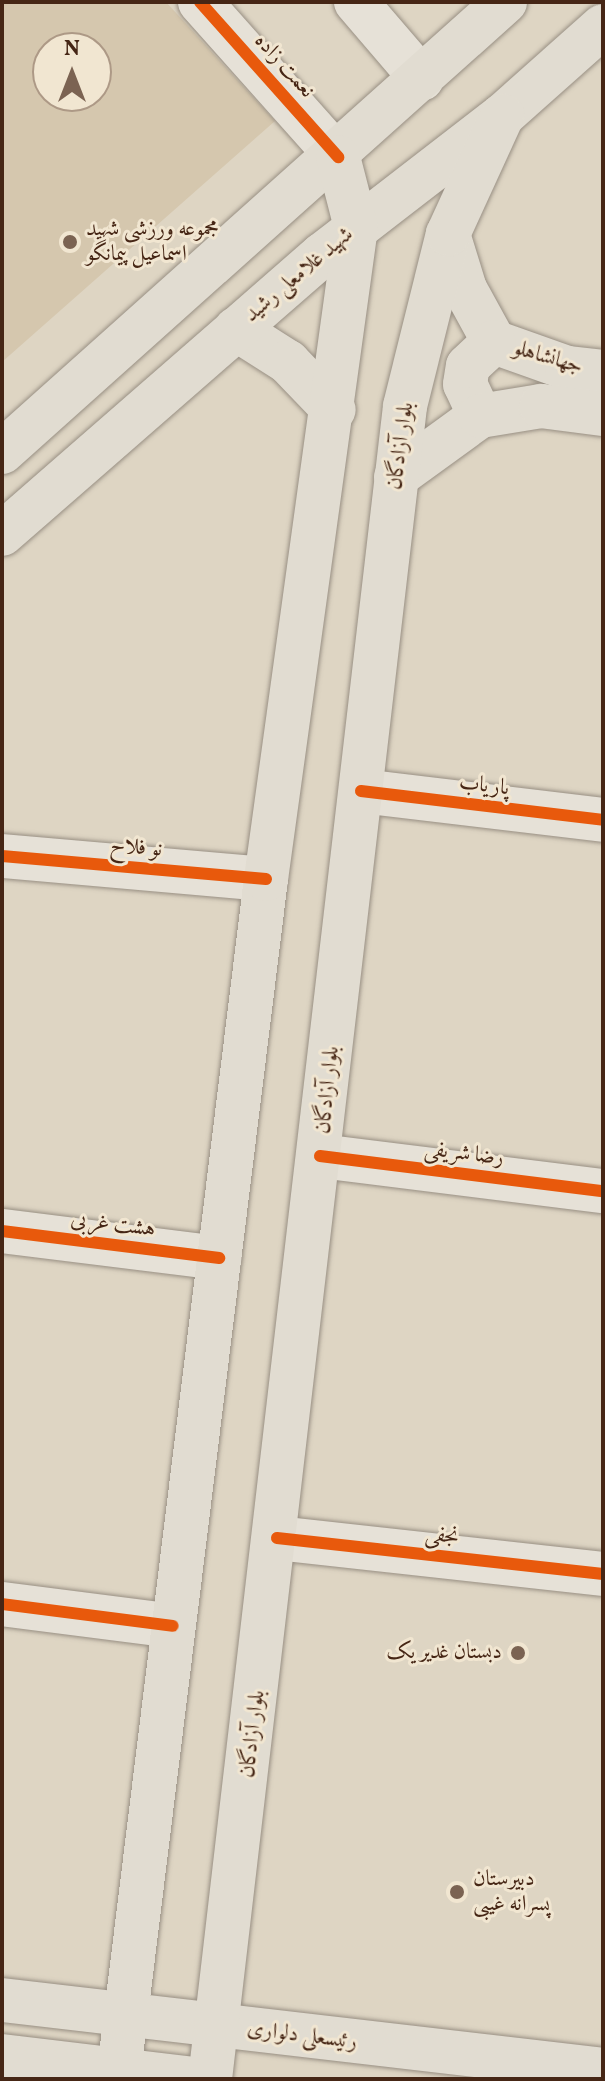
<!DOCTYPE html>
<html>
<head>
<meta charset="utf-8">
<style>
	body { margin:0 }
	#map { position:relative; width:605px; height:2081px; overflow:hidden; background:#ded5c3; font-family:Vollkorn,Amiri,serif }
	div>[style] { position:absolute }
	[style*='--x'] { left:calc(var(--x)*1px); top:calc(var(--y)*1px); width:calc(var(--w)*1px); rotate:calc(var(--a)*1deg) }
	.green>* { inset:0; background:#d5c7ae }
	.roads { filter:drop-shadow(0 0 2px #988f83) drop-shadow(0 0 2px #988f83) }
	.minor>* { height:44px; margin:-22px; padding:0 22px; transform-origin:22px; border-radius:22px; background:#e6e1d7 }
	.major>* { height:44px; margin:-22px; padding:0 22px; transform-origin:22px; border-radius:22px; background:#e1dcd1 }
	.cycleway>* { height:12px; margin:-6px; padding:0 6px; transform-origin:6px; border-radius:6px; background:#e8590c }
	.dots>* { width:22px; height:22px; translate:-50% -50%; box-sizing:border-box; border:4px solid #f1e6d1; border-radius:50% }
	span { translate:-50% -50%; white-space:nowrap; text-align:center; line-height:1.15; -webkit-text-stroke:6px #f1e6d1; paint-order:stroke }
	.street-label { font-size:22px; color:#462615 }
	.poi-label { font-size:22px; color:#462615 }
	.left { translate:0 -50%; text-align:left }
	.right { translate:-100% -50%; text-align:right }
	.frame { position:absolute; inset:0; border:4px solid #462615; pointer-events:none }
	.north { position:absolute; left:32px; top:32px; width:80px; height:80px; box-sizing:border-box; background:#f1e6d1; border:2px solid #ad9986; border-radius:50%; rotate:0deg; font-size:22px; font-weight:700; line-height:32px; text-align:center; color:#462615 }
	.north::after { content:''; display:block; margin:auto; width:28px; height:36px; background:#7b6352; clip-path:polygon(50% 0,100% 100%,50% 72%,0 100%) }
</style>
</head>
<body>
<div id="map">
	<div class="green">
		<div style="clip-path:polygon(evenodd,2px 2px,166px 2px,275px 121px,2px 362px,2px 2px,48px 48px,96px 48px,96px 96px,48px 96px,48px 48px)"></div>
	</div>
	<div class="roads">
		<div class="minor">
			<div style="--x:200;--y:2;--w:208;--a:48.3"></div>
			<div style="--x:356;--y:2;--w:101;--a:49.4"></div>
			<div style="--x:361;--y:791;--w:244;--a:6.8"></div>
			<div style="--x:2;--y:856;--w:265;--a:5"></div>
			<div style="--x:320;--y:1156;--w:285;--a:7.1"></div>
			<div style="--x:2;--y:1231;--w:219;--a:7.1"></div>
			<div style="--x:277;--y:1538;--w:328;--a:6.3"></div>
			<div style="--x:2;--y:1604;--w:172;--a:7.3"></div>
		</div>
		<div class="major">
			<div style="--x:448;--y:234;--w:58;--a:72.8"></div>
			<div style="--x:465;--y:289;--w:60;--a:61.3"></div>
			<div style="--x:236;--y:329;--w:62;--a:32.4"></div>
			<div style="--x:288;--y:362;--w:66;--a:46.2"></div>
			<div style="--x:494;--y:342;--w:77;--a:19.6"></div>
			<div style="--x:567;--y:368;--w:36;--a:6"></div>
			<div style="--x:480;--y:416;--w:35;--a:-115"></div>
			<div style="--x:465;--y:384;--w:18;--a:-81"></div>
			<div style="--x:468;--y:366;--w:35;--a:-43"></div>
			<div style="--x:2;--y:452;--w:675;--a:-41.82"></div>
			<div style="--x:396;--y:477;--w:104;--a:-36"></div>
			<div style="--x:480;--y:416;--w:62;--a:-9.3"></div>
			<div style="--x:541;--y:406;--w:63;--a:7.4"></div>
			<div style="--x:2;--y:534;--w:425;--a:-41.1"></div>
			<div style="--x:322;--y:255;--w:227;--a:-37.7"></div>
			<div style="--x:502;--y:116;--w:135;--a:-41.7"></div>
			<div style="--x:2;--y:2000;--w:605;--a:6.64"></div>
			<div style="--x:2;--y:2056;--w:194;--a:6.8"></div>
			<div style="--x:118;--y:2079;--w:1209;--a:-82.97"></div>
			<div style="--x:266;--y:879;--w:658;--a:-82.14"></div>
			<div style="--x:356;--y:227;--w:72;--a:-104.4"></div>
			<div style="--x:210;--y:2079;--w:1684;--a:-83.35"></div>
			<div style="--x:405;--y:406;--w:177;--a:-76"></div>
			<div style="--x:448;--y:234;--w:130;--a:-65.4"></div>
		</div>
	</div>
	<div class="cycleway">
		<div style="--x:200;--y:2;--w:208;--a:48.3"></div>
		<div style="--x:361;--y:791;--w:244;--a:6.8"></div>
		<div style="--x:2;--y:856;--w:265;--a:5"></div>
		<div style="--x:320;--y:1156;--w:285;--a:7.1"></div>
		<div style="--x:2;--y:1231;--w:219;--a:7.1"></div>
		<div style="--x:277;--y:1538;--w:328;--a:6.3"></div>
		<div style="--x:2;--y:1604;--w:172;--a:7.3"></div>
	</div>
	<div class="dots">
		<div style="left:70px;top:242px;background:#7b6352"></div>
		<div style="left:518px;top:1653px;background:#7b6352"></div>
		<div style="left:457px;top:1892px;background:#7b6352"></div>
	</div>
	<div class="street-label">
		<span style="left:284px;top:66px;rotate:48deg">نعمت زاده</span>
		<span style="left:299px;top:275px;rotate:-40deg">شهید غلامعلی رشید</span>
		<span style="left:548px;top:358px;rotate:16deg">جهانشاهلو</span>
		<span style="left:401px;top:446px;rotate:-82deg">بلوار آزادگان</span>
		<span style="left:484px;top:786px;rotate:7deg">پاریاب</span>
		<span style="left:136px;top:848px;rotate:5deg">نو فلاح</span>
		<span style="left:328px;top:1090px;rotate:-84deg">بلوار آزادگان</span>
		<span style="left:464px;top:1154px;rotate:7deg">رضا شریفی</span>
		<span style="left:113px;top:1225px;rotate:7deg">هشت غربی</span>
		<span style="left:442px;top:1536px;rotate:6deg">نجفی</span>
		<span style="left:253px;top:1734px;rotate:-83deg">بلوار آزادگان</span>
		<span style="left:302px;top:2036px;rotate:7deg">رئیسعلی دلواری</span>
	</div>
	<div class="poi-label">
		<span class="left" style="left:86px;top:242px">مجموعه ورزشی شهید<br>اسماعیل پیمانگو</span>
		<span class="right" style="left:502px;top:1653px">دبستان غدیر یک</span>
		<span class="left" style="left:473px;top:1892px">دبیرستان<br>پسرانه غیبی</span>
	</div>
	<div class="frame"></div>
	<div class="north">N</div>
</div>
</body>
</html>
